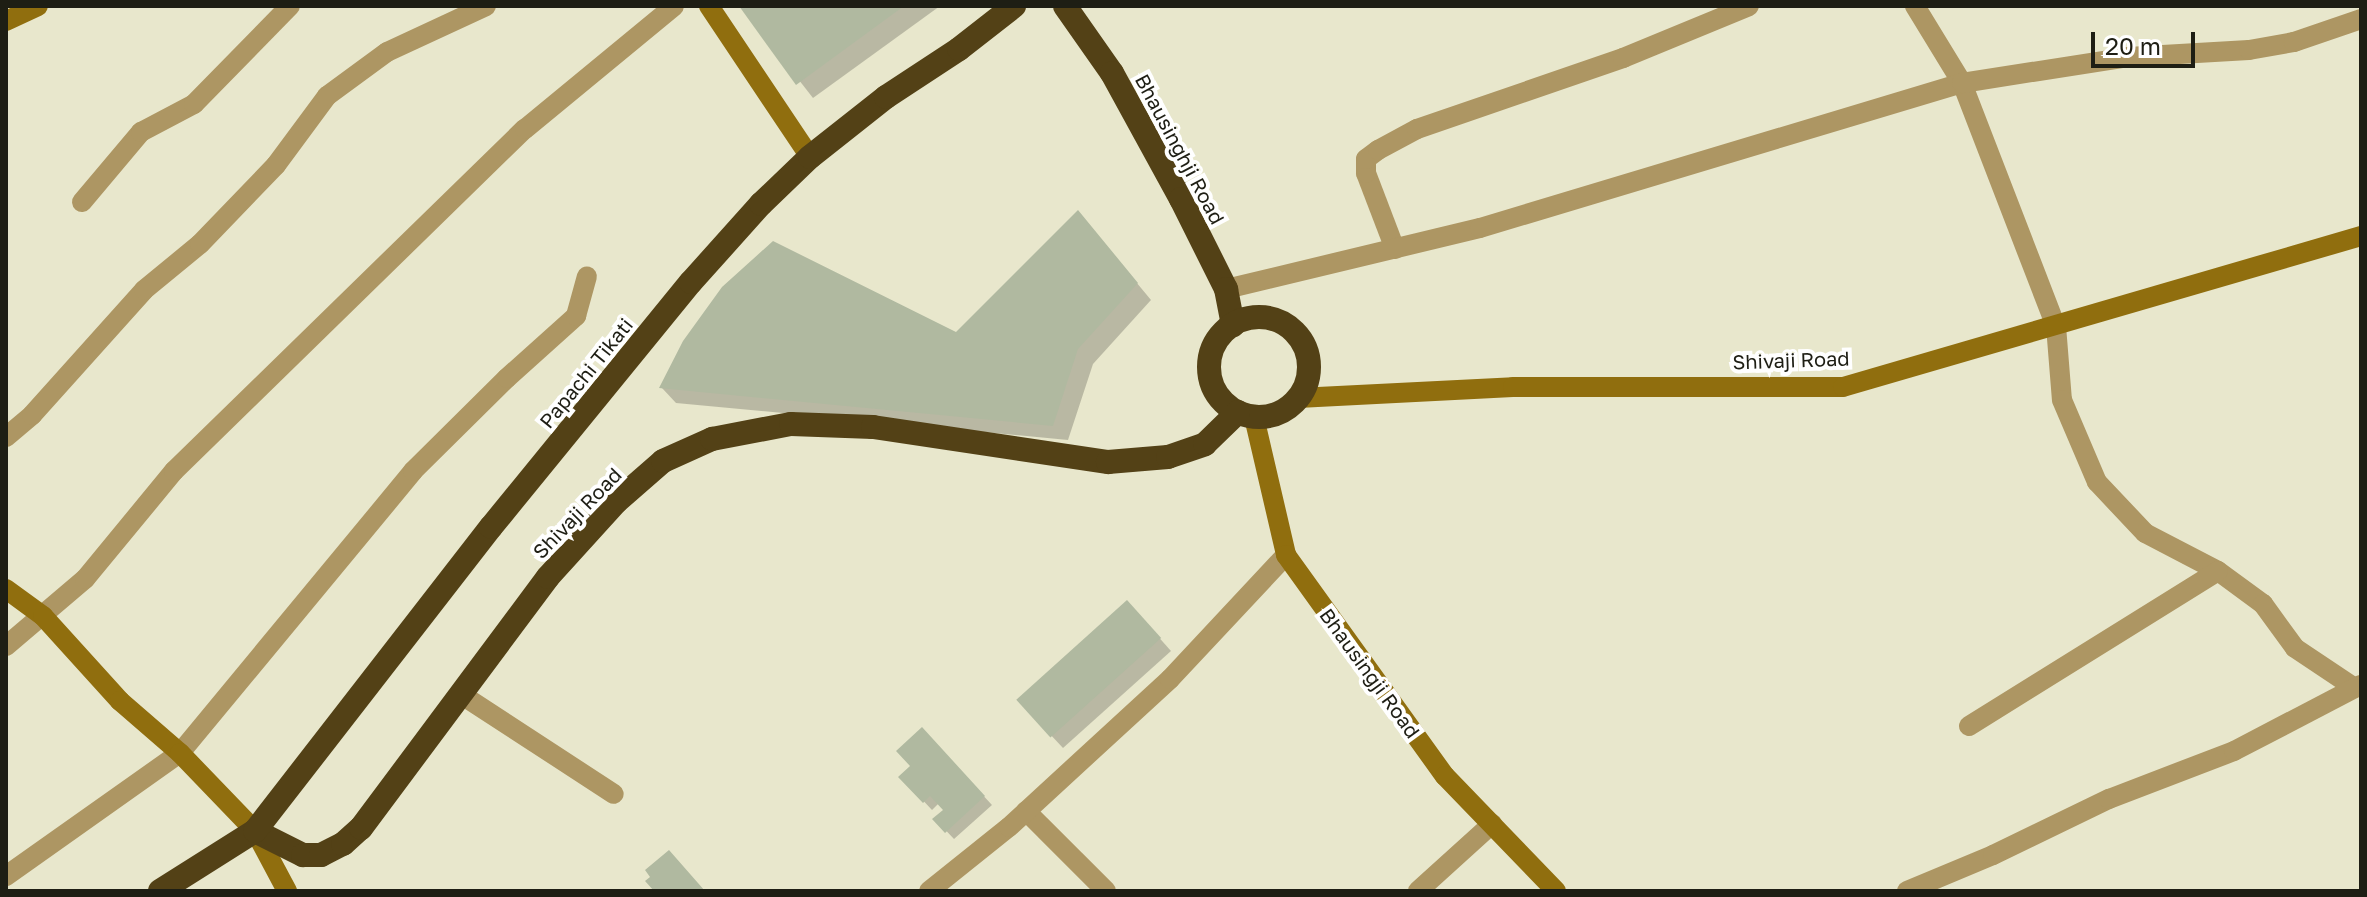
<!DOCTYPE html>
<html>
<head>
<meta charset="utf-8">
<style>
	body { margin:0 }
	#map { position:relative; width:2367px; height:897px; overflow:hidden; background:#e8e7cc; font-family:"Golos Text",sans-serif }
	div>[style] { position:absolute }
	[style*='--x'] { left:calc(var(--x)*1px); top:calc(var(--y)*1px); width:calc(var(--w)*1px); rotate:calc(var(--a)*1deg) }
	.shadow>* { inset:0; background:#0003 }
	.building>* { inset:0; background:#b0b9a0; transform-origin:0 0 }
	.street>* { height:20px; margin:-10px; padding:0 10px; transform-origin:10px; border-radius:10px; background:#ad9663 }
	.secondary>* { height:20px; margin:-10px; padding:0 10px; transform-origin:10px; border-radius:10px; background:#906e0e }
	.highway>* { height:24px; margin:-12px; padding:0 12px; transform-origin:12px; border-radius:12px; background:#534116 }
	.highway>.ring { margin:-12px; padding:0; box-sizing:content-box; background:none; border:24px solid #534116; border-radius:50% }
	span { translate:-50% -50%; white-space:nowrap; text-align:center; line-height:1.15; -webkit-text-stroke:8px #fff; paint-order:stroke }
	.street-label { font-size:20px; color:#1e1e14 }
	.frame { position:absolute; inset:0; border:8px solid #1e1e14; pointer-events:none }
	.scale { position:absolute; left:2091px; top:32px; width:104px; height:36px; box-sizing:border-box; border:4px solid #1e1e14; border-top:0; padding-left:10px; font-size:24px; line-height:28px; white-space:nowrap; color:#1e1e14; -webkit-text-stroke:6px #fff; paint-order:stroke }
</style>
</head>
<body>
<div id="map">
	<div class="shadow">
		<div style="clip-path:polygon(741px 6px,940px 6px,813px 98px)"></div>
		<div style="clip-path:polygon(1078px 212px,1151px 300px,1093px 364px,1068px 440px,676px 403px,662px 388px,956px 334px)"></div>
		<div style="clip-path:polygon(1139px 615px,1171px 651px,1063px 748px,1018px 700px)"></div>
		<div style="clip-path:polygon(930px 738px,992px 805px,954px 839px,935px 819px,946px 810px,939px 803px,932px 810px,901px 777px,913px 766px)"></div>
	</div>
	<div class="building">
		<div style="clip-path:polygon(739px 6px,904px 6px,796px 85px)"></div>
		<div style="clip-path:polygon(1078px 210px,1138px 283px,1078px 349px,1053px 426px,659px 388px,683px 341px,722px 287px,773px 241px,956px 332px)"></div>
		<div style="left:1127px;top:600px;width:51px;height:149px;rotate:48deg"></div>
		<div style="clip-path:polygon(922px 727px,985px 796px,945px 833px,932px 819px,943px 810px,930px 796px,923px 803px,898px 777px,910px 766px,896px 751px)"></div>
		<div style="clip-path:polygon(669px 850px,705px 891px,654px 891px,645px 881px,650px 877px,645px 870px)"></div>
	</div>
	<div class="street">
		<div style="--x:1915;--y:6;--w:90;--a:58.6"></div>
		<div style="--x:1962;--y:83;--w:261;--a:68.9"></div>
		<div style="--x:2056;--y:326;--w:74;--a:85.4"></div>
		<div style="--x:2062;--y:400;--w:89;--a:66.9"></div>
		<div style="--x:2097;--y:482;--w:70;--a:46.7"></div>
		<div style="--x:2145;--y:533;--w:82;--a:27.5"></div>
		<div style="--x:2218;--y:571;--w:56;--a:36.3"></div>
		<div style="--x:2263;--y:604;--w:54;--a:54"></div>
		<div style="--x:2295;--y:648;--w:72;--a:33.7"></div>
		<div style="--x:82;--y:202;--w:92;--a:-49.9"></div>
		<div style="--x:141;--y:132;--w:60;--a:-27.8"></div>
		<div style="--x:194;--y:104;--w:137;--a:-45.6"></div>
		<div style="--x:1395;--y:249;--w:81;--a:-110.9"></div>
		<div style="--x:1366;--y:173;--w:14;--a:-90"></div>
		<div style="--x:1366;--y:159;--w:15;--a:-37"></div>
		<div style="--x:1378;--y:150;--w:44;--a:-28.3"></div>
		<div style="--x:1417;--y:129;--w:218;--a:-19"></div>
		<div style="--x:1623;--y:58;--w:136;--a:-22.4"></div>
		<div style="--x:1226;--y:289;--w:261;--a:-13.5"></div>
		<div style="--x:1480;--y:228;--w:503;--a:-16.74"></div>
		<div style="--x:1962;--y:83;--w:168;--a:-8.9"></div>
		<div style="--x:2128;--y:57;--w:121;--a:-3.3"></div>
		<div style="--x:2249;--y:50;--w:46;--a:-10.1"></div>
		<div style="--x:2294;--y:42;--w:71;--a:-18.9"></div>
		<div style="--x:6;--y:437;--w:34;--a:-40"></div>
		<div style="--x:32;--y:415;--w:168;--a:-48.1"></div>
		<div style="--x:144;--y:290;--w:72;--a:-39.4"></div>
		<div style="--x:200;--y:244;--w:110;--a:-46.1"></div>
		<div style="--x:276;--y:165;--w:86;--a:-53.5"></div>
		<div style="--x:327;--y:96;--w:74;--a:-36.3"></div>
		<div style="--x:387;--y:52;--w:109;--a:-24.9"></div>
		<div style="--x:6;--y:646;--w:104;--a:-40.3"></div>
		<div style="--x:85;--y:579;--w:140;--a:-50.5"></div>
		<div style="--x:174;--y:471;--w:490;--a:-44.3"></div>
		<div style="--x:525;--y:129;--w:193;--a:-39.5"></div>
		<div style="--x:462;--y:695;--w:181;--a:33.1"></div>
		<div style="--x:1969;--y:726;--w:293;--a:-31.9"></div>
		<div style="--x:1026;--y:811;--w:113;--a:45"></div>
		<div style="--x:6;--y:876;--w:213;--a:-35.3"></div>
		<div style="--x:180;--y:753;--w:366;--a:-50.4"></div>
		<div style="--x:413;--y:471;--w:132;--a:-44.7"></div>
		<div style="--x:507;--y:378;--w:93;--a:-41.9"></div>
		<div style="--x:576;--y:316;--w:41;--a:-74.6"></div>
		<div style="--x:929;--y:891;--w:102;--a:-38.7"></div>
		<div style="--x:1009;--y:827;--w:219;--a:-42.6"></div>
		<div style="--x:1170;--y:679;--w:170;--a:-46.9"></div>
		<div style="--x:1418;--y:891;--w:100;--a:-42.2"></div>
		<div style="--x:1907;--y:891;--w:93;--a:-22.7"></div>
		<div style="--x:1993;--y:855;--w:129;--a:-25.8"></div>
		<div style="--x:2109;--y:799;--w:134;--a:-21"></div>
		<div style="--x:2234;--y:751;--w:143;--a:-27.5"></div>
	</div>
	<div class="secondary">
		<div style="--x:709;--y:6;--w:182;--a:56.2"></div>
		<div style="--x:6;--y:21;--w:35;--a:-25"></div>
		<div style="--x:1298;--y:398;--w:215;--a:-2.9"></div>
		<div style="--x:1513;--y:387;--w:330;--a:0"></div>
		<div style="--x:1843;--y:387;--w:540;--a:-16.25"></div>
		<div style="--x:1254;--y:417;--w:142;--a:76.9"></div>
		<div style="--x:1286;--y:555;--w:272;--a:54.3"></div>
		<div style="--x:1445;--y:776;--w:160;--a:46"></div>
		<div style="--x:6;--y:589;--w:46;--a:36.1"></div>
		<div style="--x:43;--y:616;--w:115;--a:47.8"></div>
		<div style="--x:120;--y:701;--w:79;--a:40.9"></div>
		<div style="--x:180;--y:753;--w:108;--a:46.1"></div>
		<div style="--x:255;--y:831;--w:68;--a:61.9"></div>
	</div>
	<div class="highway">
		<div style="--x:1065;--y:6;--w:82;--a:55"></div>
		<div style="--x:1112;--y:73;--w:144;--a:61.3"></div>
		<div style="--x:1181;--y:199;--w:101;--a:63.4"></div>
		<div style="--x:1226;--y:289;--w:37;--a:79"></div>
		<div class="ring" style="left:1209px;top:317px;width:76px;height:76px"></div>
		<div style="--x:255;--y:831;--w:54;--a:26.6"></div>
		<div style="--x:303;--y:855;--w:18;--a:0"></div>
		<div style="--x:321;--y:855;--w:25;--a:-27"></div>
		<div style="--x:343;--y:844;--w:24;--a:-42"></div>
		<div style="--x:361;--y:828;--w:313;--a:-53.3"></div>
		<div style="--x:548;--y:577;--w:101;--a:-47.8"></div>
		<div style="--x:616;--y:502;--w:62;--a:-41.1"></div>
		<div style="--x:663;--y:461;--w:54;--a:-24.2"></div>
		<div style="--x:712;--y:439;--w:80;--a:-10.8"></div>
		<div style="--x:791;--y:424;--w:82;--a:2.1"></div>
		<div style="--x:873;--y:427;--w:238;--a:8.5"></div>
		<div style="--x:1108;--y:462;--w:60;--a:-4.8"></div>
		<div style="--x:1168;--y:457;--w:39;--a:-19"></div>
		<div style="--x:1205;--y:444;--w:46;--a:-44.1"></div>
		<div style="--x:160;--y:891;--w:112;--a:-32.3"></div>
		<div style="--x:255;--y:831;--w:385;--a:-52.2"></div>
		<div style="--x:491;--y:527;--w:316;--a:-50.8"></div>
		<div style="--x:691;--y:282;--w:105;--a:-48.1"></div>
		<div style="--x:761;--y:204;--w:68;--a:-43.8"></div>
		<div style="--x:810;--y:157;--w:97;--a:-38.3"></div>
		<div style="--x:886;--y:97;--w:87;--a:-33.3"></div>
		<div style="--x:959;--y:49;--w:70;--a:-38"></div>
	</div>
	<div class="street-label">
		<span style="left:1180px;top:149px;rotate:62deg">Bhausinghji Road</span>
		<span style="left:1791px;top:360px;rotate:-2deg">Shivaji Road</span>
		<span style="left:586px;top:373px;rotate:-51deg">Papachi Tikati</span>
		<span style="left:577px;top:513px;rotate:-46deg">Shivaji Road</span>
		<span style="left:1370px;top:673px;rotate:54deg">Bhausingji Road</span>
	</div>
	<div class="frame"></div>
	<div class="scale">20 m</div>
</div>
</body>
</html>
